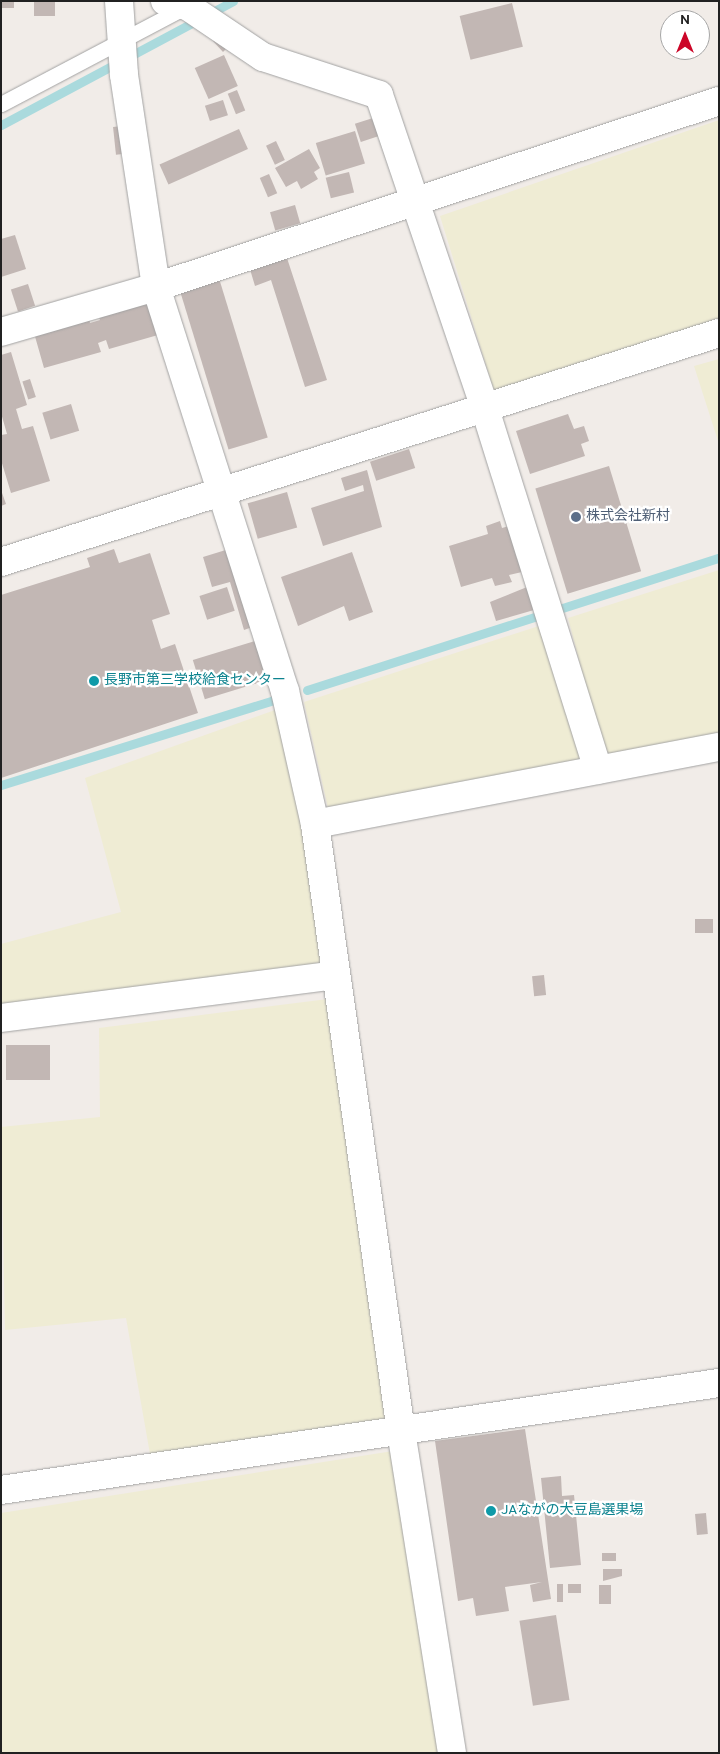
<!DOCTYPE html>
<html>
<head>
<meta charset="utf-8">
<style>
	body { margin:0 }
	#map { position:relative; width:720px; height:1754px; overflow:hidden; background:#f1ece8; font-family:Overpass,"Noto Sans JP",sans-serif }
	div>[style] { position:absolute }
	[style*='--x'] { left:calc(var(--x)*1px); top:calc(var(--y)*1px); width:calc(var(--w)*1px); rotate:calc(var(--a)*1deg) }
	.farmland>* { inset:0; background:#efecd4 }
	.stream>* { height:9px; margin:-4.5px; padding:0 4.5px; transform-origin:4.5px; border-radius:4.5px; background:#aadadd }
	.building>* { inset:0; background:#c2b7b4; transform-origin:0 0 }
	.roads { filter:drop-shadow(0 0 1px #a2a2a2) drop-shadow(0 0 1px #a2a2a2) }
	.service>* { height:15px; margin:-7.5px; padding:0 7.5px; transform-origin:7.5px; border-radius:7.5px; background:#fff }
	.minor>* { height:28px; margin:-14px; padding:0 14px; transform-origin:14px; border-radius:14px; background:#fff }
	.tertiary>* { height:28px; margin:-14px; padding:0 14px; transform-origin:14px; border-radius:14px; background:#fff }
	.dots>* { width:14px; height:14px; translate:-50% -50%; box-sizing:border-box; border:2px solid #fff; border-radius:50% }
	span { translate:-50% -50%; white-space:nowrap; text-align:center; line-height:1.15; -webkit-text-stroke:4.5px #fff; paint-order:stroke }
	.service-label { font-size:14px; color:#4e5e75 }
	.left { translate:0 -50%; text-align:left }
	.culture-label { font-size:14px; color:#0d838f }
	.frame { position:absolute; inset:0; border:2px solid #212121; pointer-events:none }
	.north { position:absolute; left:660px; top:10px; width:50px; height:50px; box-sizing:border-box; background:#fff; border:1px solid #a6a6a6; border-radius:50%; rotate:0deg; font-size:14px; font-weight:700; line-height:20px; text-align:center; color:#212121 }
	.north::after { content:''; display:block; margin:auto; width:18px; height:22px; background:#cc0628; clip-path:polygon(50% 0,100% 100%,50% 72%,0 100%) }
</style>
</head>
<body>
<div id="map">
	<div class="farmland">
		<div style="clip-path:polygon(719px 120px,719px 323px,494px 391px,440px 216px)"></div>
		<div style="clip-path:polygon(719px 359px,719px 444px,694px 366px)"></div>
		<div style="clip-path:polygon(719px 570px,719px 737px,605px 760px,568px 618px)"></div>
		<div style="clip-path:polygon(542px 625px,585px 764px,328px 808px,304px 702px)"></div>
		<div style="clip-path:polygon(275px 710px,305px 826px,325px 967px,1px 1006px,1px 944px,121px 912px,85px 778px)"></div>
		<div style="clip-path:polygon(328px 999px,392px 1425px,150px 1454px,126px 1318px,5px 1330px,1px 1127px,100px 1117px,99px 1028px)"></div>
		<div style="clip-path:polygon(393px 1451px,441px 1753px,1px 1753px,1px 1513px)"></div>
	</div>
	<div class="stream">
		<div style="--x:1;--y:125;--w:263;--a:-28.1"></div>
		<div style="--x:307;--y:690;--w:433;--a:-17.8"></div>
		<div style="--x:1;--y:785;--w:286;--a:-17.3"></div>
	</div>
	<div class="building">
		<div style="left:1px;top:1px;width:13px;height:7px"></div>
		<div style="left:34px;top:1px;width:21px;height:15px"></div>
		<div style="left:512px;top:3px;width:45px;height:54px;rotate:76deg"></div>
		<div style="clip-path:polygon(217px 36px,228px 47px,223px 52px,213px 41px)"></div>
		<div style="left:224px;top:55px;width:34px;height:32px;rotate:66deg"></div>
		<div style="left:237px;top:90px;width:22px;height:10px;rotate:68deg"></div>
		<div style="left:223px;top:100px;width:16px;height:19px;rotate:72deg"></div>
		<div style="left:373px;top:118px;width:19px;height:19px;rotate:72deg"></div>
		<div style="left:122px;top:126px;width:28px;height:9px;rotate:84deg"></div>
		<div style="left:239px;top:129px;width:22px;height:87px;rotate:66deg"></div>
		<div style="left:355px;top:131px;width:34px;height:41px;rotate:73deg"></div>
		<div style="left:276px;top:141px;width:21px;height:11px;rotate:65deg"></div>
		<div style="clip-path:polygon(309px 149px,320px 168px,314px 172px,318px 179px,301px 189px,297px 181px,286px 187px,275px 168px)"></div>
		<div style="left:349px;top:172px;width:21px;height:24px;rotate:76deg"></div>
		<div style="left:269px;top:174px;width:21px;height:10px;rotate:67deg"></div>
		<div style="left:295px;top:205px;width:19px;height:26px;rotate:74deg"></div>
		<div style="clip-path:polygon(15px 235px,26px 269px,1px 277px,1px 239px)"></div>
		<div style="clip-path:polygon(286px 255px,327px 380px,305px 387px,271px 280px,255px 286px,249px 266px)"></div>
		<div style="left:218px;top:275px;width:170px;height:41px;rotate:73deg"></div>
		<div style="left:28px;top:284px;width:23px;height:18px;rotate:72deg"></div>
		<div style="clip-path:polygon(148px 301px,158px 335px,109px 349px,106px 340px,98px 343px,101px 352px,44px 368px,34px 333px,89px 318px,90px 323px,100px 320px,98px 315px)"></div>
		<div style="clip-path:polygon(11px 352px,27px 405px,16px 409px,22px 429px,33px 426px,50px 481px,11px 493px,1px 460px,1px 435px,7px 434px,1px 413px,1px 355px)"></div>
		<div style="left:30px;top:379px;width:19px;height:8px;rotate:72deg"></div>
		<div style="left:71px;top:404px;width:28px;height:30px;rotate:73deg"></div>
		<div style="clip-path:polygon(568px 414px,574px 429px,584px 426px,589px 441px,581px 444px,585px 456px,530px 474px,516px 431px)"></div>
		<div style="left:409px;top:449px;width:20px;height:41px;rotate:72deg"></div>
		<div style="left:609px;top:466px;width:110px;height:77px;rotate:73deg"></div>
		<div style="clip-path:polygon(367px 470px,382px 527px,323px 546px,311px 508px,364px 491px,363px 485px,345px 491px,341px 478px)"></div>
		<div style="clip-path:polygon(1px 490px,6px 504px,1px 506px)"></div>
		<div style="left:287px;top:492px;width:37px;height:41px;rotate:74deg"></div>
		<div style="clip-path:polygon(500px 521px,502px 528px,509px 526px,522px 572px,509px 575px,512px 582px,495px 586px,492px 578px,461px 587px,449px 546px,488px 534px,486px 526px)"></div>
		<div style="clip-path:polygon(114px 549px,119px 563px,150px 553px,170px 614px,152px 620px,161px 649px,175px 644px,198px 713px,1px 778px,1px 595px,90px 567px,87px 558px)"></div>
		<div style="clip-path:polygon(229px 549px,255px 626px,244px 630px,230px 582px,212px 587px,203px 557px)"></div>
		<div style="clip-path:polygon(352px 552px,373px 612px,349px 621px,344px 606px,298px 626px,281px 577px)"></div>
		<div style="left:227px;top:587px;width:25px;height:29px;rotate:72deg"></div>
		<div style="clip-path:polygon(527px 587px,534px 610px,496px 621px,490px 602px)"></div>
		<div style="left:255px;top:641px;width:41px;height:65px;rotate:73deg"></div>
		<div style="left:695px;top:919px;width:18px;height:14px"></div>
		<div style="left:544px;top:975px;width:20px;height:12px;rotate:84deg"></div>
		<div style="left:50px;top:1045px;width:35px;height:44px;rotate:90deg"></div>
		<div style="clip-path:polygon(525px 1429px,551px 1599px,533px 1602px,530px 1585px,542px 1582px,505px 1587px,509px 1611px,476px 1616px,473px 1598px,458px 1601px,435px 1441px)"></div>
		<div style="clip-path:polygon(561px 1476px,562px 1496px,574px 1495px,581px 1565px,550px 1568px,541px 1478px)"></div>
		<div style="left:706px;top:1513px;width:21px;height:11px;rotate:85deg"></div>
		<div style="left:602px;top:1553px;width:14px;height:8px"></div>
		<div style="clip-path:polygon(603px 1569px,622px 1569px,622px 1576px,603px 1581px)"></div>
		<div style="left:557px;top:1584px;width:6px;height:18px"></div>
		<div style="left:581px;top:1584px;width:9px;height:13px;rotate:90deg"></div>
		<div style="left:599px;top:1585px;width:12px;height:19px"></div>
		<div style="left:556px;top:1615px;width:86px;height:37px;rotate:81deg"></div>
	</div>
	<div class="roads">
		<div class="service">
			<div style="--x:1;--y:104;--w:210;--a:-27.8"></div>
		</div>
		<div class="minor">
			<div style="--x:119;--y:1;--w:74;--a:86.1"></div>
			<div style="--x:124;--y:75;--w:214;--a:81.4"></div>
			<div style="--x:156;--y:287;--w:424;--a:72.3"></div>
			<div style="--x:285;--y:691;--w:136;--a:77.3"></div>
			<div style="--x:315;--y:824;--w:613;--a:81.94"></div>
			<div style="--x:401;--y:1431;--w:326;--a:81"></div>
			<div style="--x:165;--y:1;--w:23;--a:13"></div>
			<div style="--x:187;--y:6;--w:92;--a:33.9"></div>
			<div style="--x:263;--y:57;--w:122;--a:18.1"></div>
			<div style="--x:379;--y:95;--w:331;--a:71.3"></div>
			<div style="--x:485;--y:409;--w:378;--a:72.6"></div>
			<div style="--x:1;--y:332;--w:161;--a:-16.2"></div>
			<div style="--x:156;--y:287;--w:593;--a:-18.28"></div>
			<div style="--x:315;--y:824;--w:411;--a:-10.8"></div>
			<div style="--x:1;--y:1018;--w:337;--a:-7.3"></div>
			<div style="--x:1;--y:1490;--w:726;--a:-8.48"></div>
		</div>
		<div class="tertiary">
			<div style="--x:1;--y:562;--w:754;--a:-17.69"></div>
		</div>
	</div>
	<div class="dots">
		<div style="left:576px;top:517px;background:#5c6f8a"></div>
		<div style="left:94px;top:681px;background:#0f9aa8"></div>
		<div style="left:491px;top:1511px;background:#0f9aa8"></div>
	</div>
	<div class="service-label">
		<span class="left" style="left:586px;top:517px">株式会社新村</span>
	</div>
	<div class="culture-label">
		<span class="left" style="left:104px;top:681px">長野市第三学校給食センター</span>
		<span class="left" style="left:501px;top:1511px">JAながの大豆島選果場</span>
	</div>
	<div class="frame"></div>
	<div class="north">N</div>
</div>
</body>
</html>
